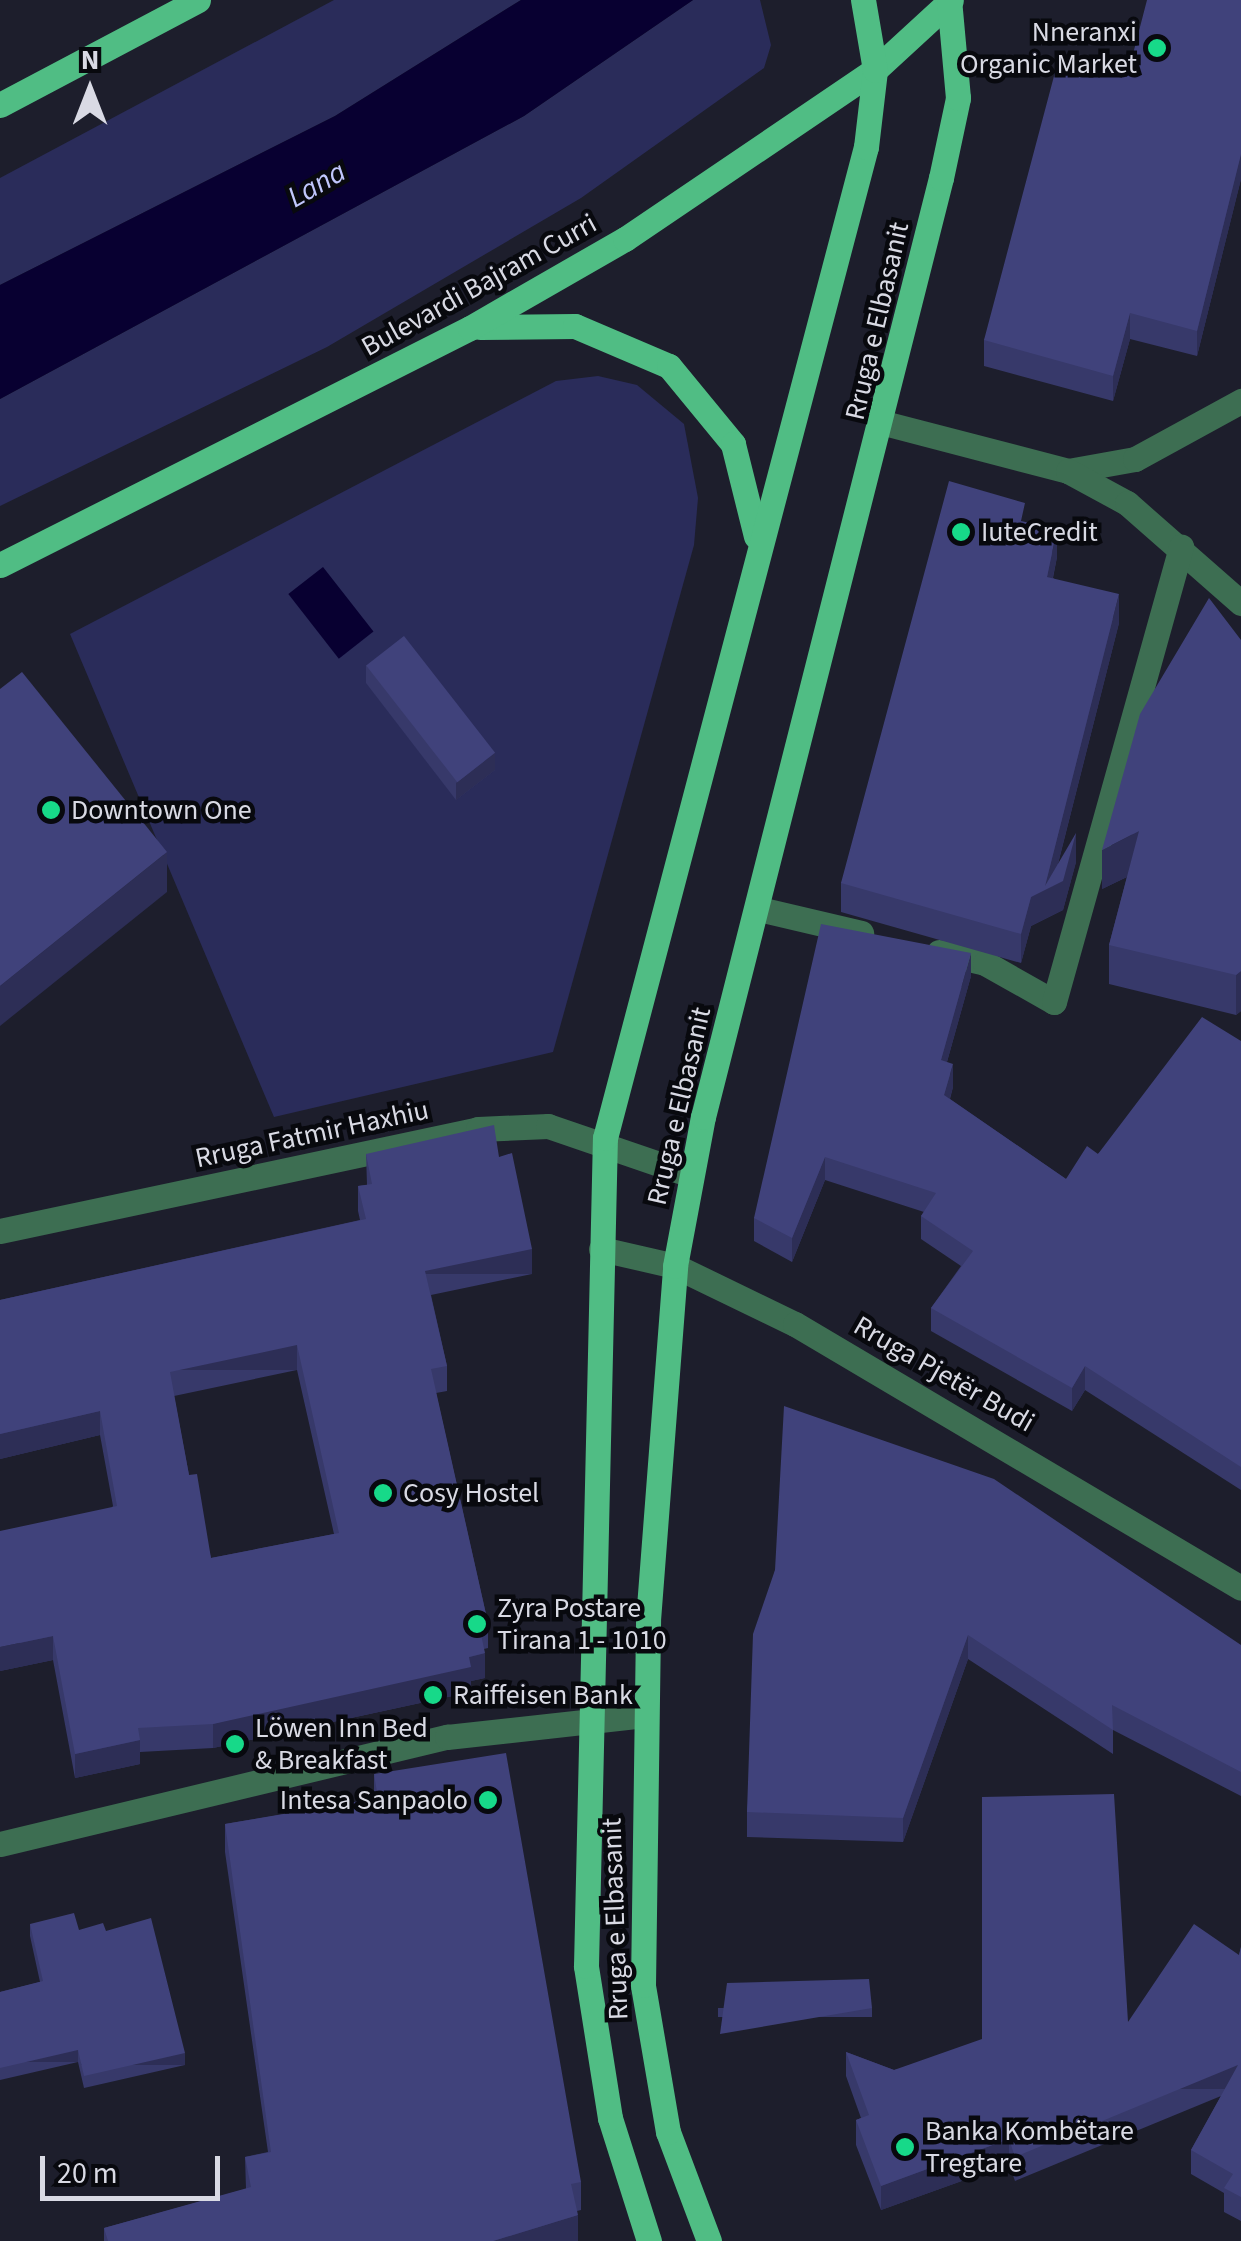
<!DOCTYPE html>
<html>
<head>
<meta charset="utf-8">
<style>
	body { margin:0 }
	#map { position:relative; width:1241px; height:2241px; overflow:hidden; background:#1d1e2c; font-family:"Source Sans 3",sans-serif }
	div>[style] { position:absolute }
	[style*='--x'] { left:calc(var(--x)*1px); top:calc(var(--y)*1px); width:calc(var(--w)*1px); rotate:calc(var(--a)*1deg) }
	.green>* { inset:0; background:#2a2c5a }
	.water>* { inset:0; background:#080031; transform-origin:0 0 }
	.minor>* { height:25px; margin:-12.5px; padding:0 12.5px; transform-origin:12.5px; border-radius:12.5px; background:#3d6e52 }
	.major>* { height:25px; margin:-12.5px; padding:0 12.5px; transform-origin:12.5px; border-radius:12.5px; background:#50bd84 }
	.wall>* { inset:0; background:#37396a; transform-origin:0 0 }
	.shaded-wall>* { inset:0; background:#2d2e56; transform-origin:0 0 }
	.building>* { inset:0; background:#40427b; transform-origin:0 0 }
	.dots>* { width:28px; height:28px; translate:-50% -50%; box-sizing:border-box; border:5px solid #08090e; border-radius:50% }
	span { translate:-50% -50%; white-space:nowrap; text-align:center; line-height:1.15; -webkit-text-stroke:9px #08090e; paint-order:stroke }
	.poi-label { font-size:28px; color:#d9dae4 }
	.right { translate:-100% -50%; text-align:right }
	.left { translate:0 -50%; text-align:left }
	.street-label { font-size:28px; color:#d9dae4 }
	.water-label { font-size:30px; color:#c1c7fc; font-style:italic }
	.north { position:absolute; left:40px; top:40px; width:100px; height:100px; -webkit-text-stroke:8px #08090e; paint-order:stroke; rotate:0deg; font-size:28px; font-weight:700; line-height:40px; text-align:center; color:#d9dae4 }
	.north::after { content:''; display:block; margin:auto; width:35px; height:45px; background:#d9dae4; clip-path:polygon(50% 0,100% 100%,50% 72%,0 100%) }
	.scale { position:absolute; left:40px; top:2156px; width:180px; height:45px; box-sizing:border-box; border:5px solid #d9dae4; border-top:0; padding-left:12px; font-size:30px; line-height:35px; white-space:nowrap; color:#d9dae4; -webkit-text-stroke:8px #08090e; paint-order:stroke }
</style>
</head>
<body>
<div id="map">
	<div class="green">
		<div style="clip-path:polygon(334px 0,521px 0,335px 116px,0 285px,0 178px)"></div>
		<div style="clip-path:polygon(693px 0,760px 0,771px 45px,764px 68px,581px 198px,327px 347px,0 506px,0 399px,524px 116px)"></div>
		<div style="clip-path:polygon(598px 376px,637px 385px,684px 424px,698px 498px,694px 545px,553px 1052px,274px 1117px,70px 634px,556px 381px)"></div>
	</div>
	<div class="water">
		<div style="clip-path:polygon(521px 0,693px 0,524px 116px,0 399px,0 285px,335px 116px)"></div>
		<div style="left:323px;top:567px;width:82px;height:44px;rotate:52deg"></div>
	</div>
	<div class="minor">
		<div style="--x:884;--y:423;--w:190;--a:14.6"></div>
		<div style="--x:1068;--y:471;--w:68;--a:-10.2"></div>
		<div style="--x:1135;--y:459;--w:121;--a:-28.7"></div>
		<div style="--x:1068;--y:471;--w:67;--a:28.5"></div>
		<div style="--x:1127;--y:503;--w:152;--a:41.3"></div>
		<div style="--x:759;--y:909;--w:105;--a:13.2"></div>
		<div style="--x:939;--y:952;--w:47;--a:13.4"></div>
		<div style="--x:985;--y:963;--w:79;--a:29.5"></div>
		<div style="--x:1054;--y:1002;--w:473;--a:-74.4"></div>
		<div style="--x:0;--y:1231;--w:489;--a:-12"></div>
		<div style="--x:478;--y:1129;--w:70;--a:-2.5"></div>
		<div style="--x:548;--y:1126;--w:151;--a:18.9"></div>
		<div style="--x:601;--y:1249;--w:76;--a:12.9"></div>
		<div style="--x:675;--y:1266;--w:133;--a:25.8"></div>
		<div style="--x:795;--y:1324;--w:518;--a:30.62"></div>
		<div style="--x:0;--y:1844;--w:460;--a:-13.5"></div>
		<div style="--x:447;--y:1737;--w:199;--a:-6.3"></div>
	</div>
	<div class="major">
		<div style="--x:0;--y:105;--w:224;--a:-27.9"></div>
		<div style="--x:480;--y:327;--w:95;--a:-0.6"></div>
		<div style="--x:575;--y:326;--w:102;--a:23.1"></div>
		<div style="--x:669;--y:366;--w:101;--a:50.6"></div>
		<div style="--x:733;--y:444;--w:95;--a:76"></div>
		<div style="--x:0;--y:565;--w:526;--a:-26.76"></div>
		<div style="--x:470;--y:328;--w:179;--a:-29.9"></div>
		<div style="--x:625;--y:239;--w:302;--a:-34.1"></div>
		<div style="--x:875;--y:70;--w:103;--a:-42.6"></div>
		<div style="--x:649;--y:2241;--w:129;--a:-107.6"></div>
		<div style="--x:610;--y:2118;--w:154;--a:-99"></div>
		<div style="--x:586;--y:1966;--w:828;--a:-88.69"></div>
		<div style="--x:605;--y:1138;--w:1025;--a:-75.25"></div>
		<div style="--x:866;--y:147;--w:78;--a:-83.3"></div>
		<div style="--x:875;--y:70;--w:71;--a:-99.7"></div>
		<div style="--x:709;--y:2241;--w:116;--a:-110.6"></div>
		<div style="--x:668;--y:2132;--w:149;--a:-99.7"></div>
		<div style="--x:643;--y:1985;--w:365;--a:-89.2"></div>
		<div style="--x:648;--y:1620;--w:355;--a:-85.6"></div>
		<div style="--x:675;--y:1266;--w:152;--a:-79.4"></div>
		<div style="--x:703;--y:1117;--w:969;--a:-75.78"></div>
		<div style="--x:941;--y:178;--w:82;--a:-78"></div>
		<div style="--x:958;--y:98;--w:98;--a:-95.2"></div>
	</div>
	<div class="wall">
		<div style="clip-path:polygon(1241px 0,1241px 179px,1197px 356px,1130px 339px,1113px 401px,984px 366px,984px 340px,1127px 77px)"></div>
		<div style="clip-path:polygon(1025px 522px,1057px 557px,1053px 578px,1119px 623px,1058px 864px,1076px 862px,1063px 910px,1031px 926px,1021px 963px,841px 912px,841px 883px)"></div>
		<div style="clip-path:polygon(1241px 640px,1241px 1011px,1236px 1015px,1109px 984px,1109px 945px,1127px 877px,1102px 889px)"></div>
		<div style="clip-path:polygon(366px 665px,495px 770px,456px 800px,366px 683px)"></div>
		<div style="clip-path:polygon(971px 976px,947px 1062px,953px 1087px,950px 1099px,1066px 1179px,1241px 1041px,1241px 1490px,1085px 1390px,1072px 1411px,931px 1331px,931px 1308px,961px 1266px,921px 1239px,921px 1216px,924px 1212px,825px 1180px,792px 1262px,754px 1241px,754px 1218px)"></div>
		<div style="clip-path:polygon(evenodd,366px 1154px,499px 1157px,532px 1274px,431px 1295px,447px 1366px,447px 1391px,436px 1393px,488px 1623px,488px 1648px,484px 1649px,485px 1678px,471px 1681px,471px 1692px,213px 1748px,140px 1752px,140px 1764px,75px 1778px,53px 1660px,0 1671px,113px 1506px,100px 1435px,0 1459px,0 1300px,360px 1220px,358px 1211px,358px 1186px,367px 1185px,366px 1154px,297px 1370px,334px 1534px,211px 1558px,189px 1475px,174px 1396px,297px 1370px)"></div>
		<div style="clip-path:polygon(775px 1570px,1241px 1645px,1241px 1796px,1113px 1730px,1113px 1754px,968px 1659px,903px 1842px,747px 1837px,747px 1812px)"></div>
		<div style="clip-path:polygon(374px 1774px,581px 2182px,581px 2210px,577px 2211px,578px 2241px,104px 2241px,104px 2228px,246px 2189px,245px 2157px,268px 2152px,225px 1852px,225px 1824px,374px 1799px)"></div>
		<div style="clip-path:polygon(30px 1924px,79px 1930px,106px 1931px,185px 2065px,84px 2088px,78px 2062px,0 2080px,0 1992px,40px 1982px,30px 1936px)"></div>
		<div style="clip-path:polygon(1241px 1947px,1241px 2221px,1224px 2212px,1224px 2193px,1191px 2174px,1191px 2150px,1221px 2096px,1015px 2181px,1009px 2164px,881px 2210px,856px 2145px,856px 2120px,861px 2118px,846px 2076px,846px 2052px,894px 2070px,1128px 2022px,1239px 1955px)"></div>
		<div style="left:872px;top:2008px;width:9px;height:154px;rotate:90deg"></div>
	</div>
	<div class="shaded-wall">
		<div style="clip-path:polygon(1241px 154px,1241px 179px,1197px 356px,1197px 331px)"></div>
		<div style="clip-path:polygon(1130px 313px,1130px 339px,1113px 401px,1113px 376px)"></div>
		<div style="clip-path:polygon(1057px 529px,1057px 557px,1047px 605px,1047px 577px)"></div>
		<div style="clip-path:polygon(1119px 594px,1119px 623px,1052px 887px,1076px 833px,1076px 862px,1063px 910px,1031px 926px,1021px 963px,1021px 934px,1031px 897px,1045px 886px)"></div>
		<div style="clip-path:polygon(495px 753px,495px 770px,456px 800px,456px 783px)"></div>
		<div style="clip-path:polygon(1139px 831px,1139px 871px,1102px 889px,1102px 850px)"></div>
		<div style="clip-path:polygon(167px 852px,167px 892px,0 1026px,0 986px)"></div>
		<div style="clip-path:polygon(971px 953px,971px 976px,941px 1083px,941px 1060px)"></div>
		<div style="clip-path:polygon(1241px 971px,1241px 1011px,1236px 1015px,1236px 975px)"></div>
		<div style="clip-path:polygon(953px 1064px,953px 1087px,944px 1118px,944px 1095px)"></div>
		<div style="clip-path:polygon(825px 1157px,825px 1180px,792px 1262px,792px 1238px)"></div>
		<div style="left:532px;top:1249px;width:25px;height:109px;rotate:90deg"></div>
		<div style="left:297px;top:1345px;width:25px;height:130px;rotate:90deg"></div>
		<div style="clip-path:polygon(1085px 1366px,1085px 1390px,1072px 1411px,1072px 1388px)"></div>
		<div style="clip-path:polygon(100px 1411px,100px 1435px,0 1459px,0 1434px)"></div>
		<div style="clip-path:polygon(968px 1635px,968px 1659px,903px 1842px,903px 1818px)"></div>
		<div style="clip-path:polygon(53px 1636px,53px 1660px,0 1671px,0 1647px)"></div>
		<div style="clip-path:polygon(485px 1653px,485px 1678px,471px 1681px,471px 1692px,213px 1748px,213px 1724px)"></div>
		<div style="clip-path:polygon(140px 1740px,140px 1764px,75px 1778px,75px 1754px)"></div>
		<div style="left:78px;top:2050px;width:12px;height:80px;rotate:90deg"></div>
		<div style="left:185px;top:2053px;width:12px;height:104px;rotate:90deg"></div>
		<div style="left:1238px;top:2065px;width:24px;height:241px;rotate:90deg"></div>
		<div style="clip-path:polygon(1009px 2139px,1009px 2164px,881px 2210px,881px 2186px)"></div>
		<div style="clip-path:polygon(578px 2215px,578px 2241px,493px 2241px)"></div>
	</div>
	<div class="building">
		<div style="clip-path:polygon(1147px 0,1241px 0,1241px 154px,1197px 331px,1130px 313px,1113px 376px,984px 340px,1058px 61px,1127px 77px)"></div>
		<div style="clip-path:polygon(949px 481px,1025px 503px,1021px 521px,1057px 529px,1047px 577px,1119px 594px,1045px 886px,1076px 833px,1063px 881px,1031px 897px,1021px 934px,841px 883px)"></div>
		<div style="clip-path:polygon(1209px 598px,1241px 640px,1241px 971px,1236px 975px,1109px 945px,1139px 831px,1102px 850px,1140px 714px)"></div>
		<div style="left:404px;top:636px;width:148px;height:48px;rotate:52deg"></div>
		<div style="clip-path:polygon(22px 672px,167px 852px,0 986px,0 689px)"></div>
		<div style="clip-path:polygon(821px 924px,971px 953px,941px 1060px,953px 1064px,944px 1095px,1066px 1179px,1087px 1146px,1098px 1154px,1202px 1017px,1241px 1041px,1241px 1467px,1085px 1366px,1072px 1388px,931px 1308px,973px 1251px,921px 1216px,936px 1193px,825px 1157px,792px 1238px,754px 1218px)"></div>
		<div style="clip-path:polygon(evenodd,494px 1125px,499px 1157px,512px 1153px,532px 1249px,425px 1271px,447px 1366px,431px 1369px,488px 1623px,479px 1625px,485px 1653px,469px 1657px,471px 1667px,213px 1724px,138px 1728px,140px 1740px,75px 1754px,53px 1636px,0 1647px,0 1531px,117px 1506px,100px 1411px,0 1434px,0 1300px,366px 1219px,358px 1186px,372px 1184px,366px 1154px,494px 1125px,297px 1345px,339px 1533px,211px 1558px,197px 1474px,189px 1475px,170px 1372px,297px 1345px)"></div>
		<div style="clip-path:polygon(784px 1406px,994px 1479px,1241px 1645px,1241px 1772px,1112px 1705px,1113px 1730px,968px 1635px,903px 1818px,747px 1812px,753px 1634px,775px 1570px)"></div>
		<div style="clip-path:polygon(506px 1753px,581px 2182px,571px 2184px,578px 2215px,493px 2241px,108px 2241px,104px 2228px,251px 2187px,245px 2157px,271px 2152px,225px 1824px,378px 1798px,374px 1774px)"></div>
		<div style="clip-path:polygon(1114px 1794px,1128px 2022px,1194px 1924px,1239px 1955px,1241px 1947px,1241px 2197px,1224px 2188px,1233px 2174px,1191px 2150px,1238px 2065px,1015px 2157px,1009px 2139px,881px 2186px,856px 2120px,869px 2115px,846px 2052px,894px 2070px,982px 2039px,982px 1797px)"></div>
		<div style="clip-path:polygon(74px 1913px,79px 1930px,103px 1923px,106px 1931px,151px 1918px,185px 2053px,84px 2076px,78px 2050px,0 2068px,0 1992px,43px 1981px,30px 1924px)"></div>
		<div style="clip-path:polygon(869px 1979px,872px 2008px,720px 2034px,727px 1983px)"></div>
	</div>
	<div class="dots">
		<div style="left:1157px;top:48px;background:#17d989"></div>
		<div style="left:961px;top:532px;background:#17d989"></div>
		<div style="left:51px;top:810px;background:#17d989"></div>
		<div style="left:383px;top:1493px;background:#17d989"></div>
		<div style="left:477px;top:1624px;background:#17d989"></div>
		<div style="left:433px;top:1695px;background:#17d989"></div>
		<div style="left:235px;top:1744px;background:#17d989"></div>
		<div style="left:488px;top:1800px;background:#17d989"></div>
		<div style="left:905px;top:2147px;background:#17d989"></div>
	</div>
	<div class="poi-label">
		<span class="right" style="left:1137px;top:48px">Nneranxi<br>Organic Market</span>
		<span class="left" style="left:981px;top:532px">IuteCredit</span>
		<span class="left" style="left:71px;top:810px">Downtown One</span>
		<span class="left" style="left:403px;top:1493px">Cosy Hostel</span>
		<span class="left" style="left:497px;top:1624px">Zyra Postare<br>Tirana 1 - 1010</span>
		<span class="left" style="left:453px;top:1695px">Raiffeisen Bank</span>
		<span class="left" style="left:255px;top:1744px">Löwen Inn Bed<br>&amp; Breakfast</span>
		<span class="right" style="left:468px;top:1800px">Intesa Sanpaolo</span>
		<span class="left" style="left:925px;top:2147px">Banka Kombëtare<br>Tregtare</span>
	</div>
	<div class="street-label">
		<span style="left:479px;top:285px;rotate:-29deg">Bulevardi Bajram Curri</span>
		<span style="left:877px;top:321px;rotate:-77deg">Rruga e Elbasanit</span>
		<span style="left:679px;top:1106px;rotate:-77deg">Rruga e Elbasanit</span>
		<span style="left:312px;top:1134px;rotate:-12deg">Rruga Fatmir Haxhiu</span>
		<span style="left:944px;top:1374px;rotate:30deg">Rruga Pjetër Budi</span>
		<span style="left:615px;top:1919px;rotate:-92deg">Rruga e Elbasanit</span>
	</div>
	<div class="water-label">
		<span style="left:317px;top:185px;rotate:-30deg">Lana</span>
	</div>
	<div class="north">N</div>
	<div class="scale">20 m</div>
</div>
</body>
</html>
